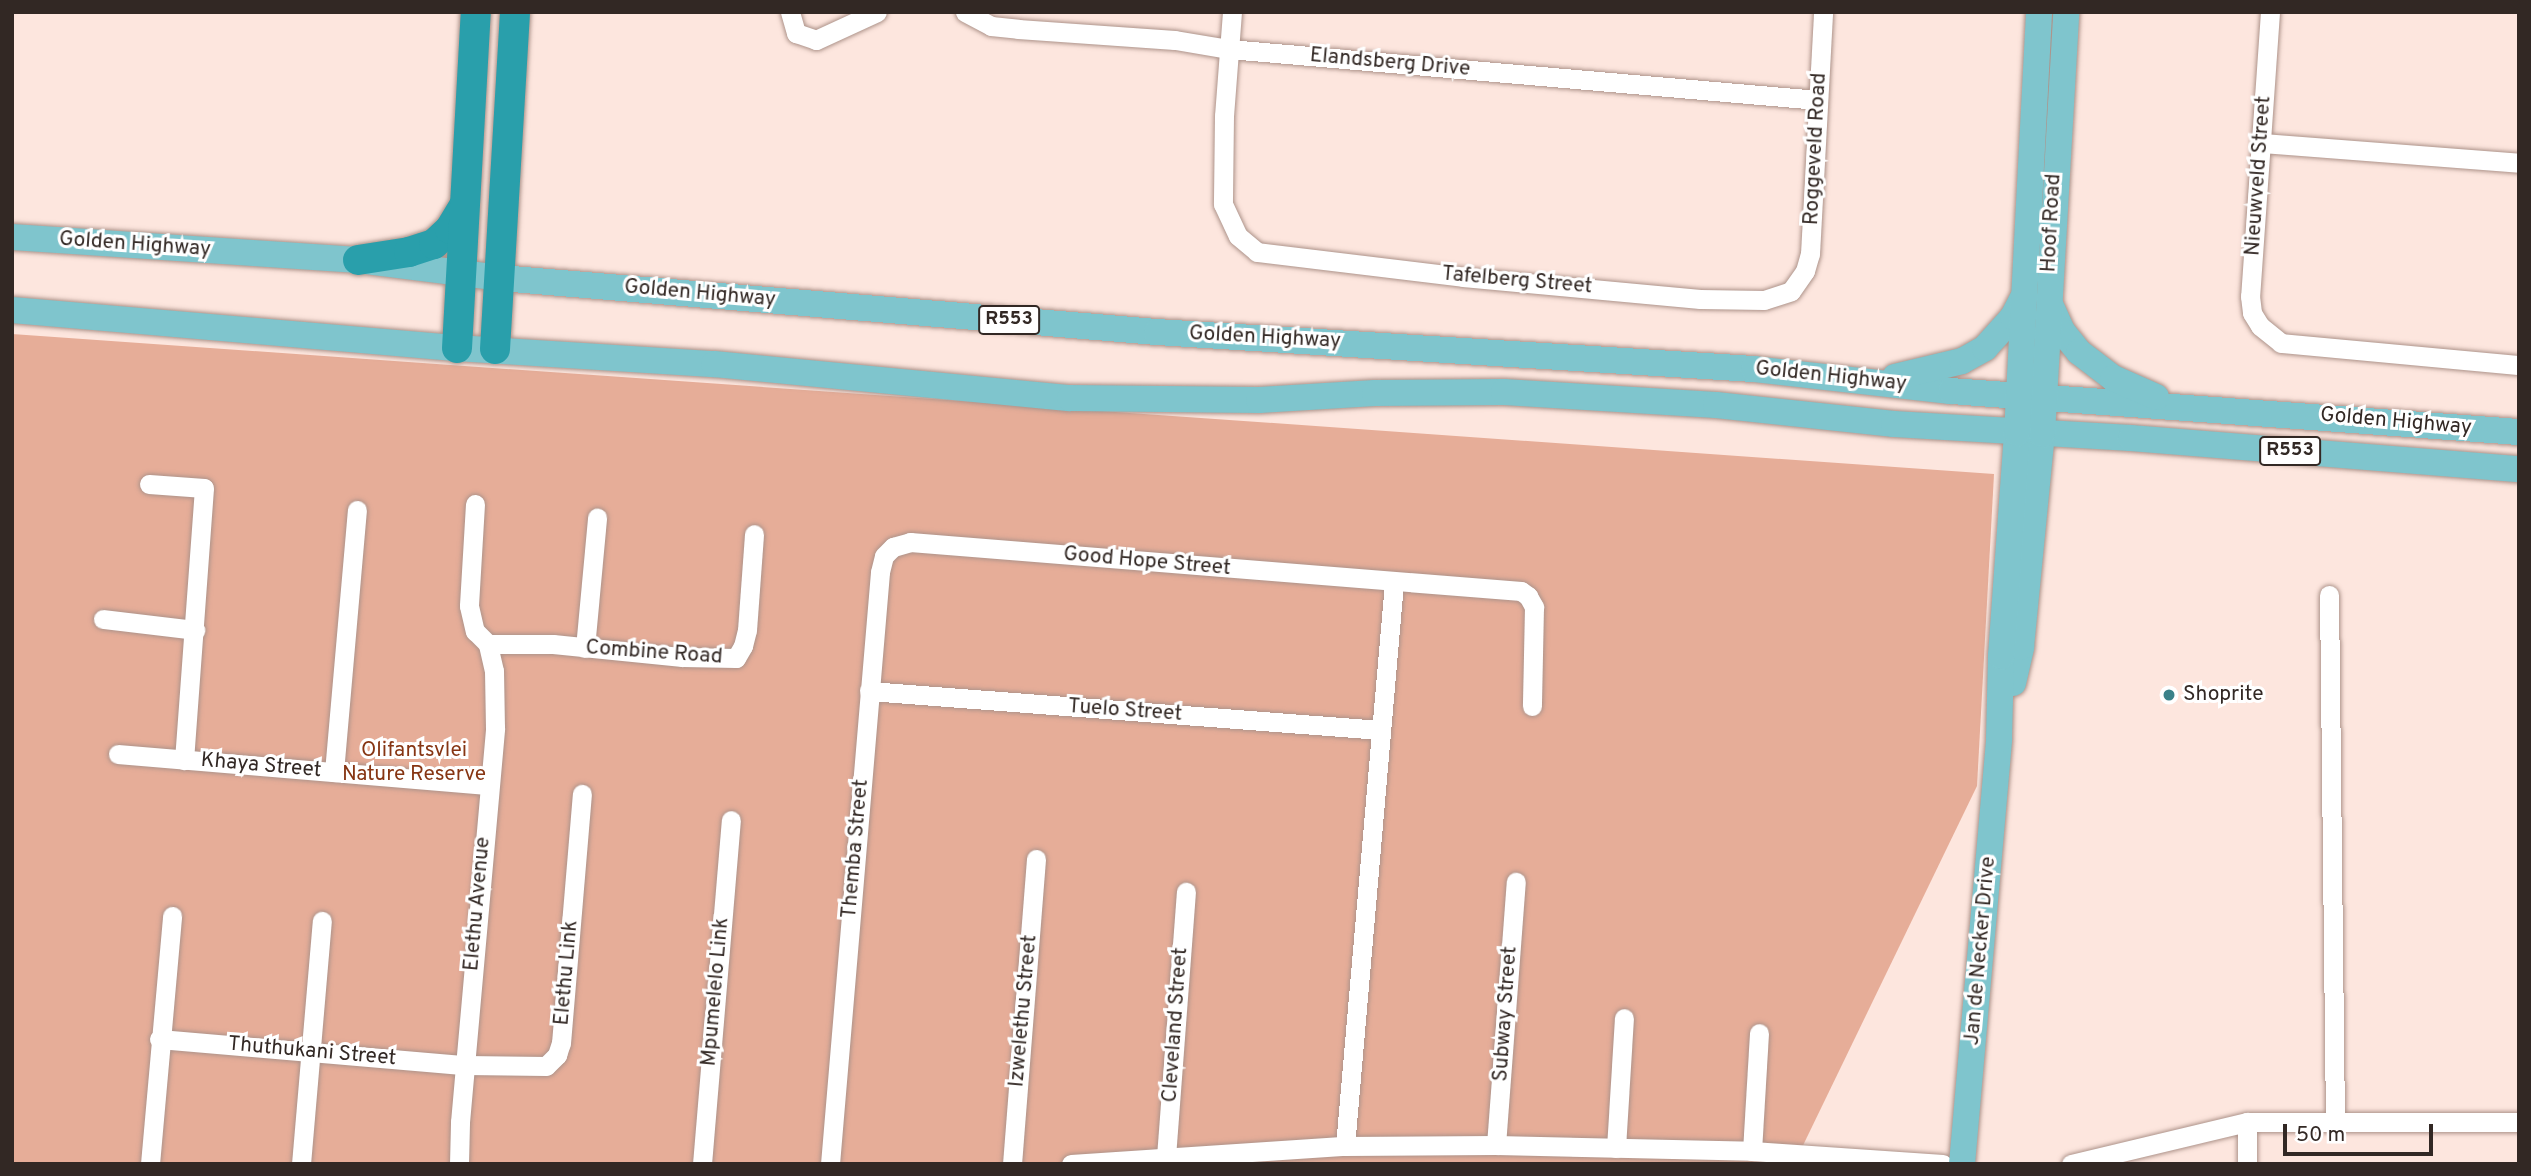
<!DOCTYPE html>
<html>
<head>
<meta charset="utf-8">
<style>
	body { margin:0 }
	#map { position:relative; width:2531px; height:1176px; overflow:hidden; background:#fde6de; font-family:Overpass,sans-serif }
	div>[style] { position:absolute }
	[style*='--x'] { left:calc(var(--x)*1px); top:calc(var(--y)*1px); width:calc(var(--w)*1px); rotate:calc(var(--a)*1deg) }
	.green>* { inset:0; background:#e6ad98 }
	.roads { filter:drop-shadow(0 0 2px #ad938a) drop-shadow(0 0 2px #ad938a) }
	.minor>* { height:19px; margin:-9.5px; padding:0 9.5px; transform-origin:9.5px; border-radius:9.5px; background:#fff }
	.major>* { height:26px; margin:-13px; padding:0 13px; transform-origin:13px; border-radius:13px; background:#7fc5cd }
	.highway>* { height:30px; margin:-15px; padding:0 15px; transform-origin:15px; border-radius:15px; background:#299fab }
	.dots>* { width:19px; height:19px; translate:-50% -50%; box-sizing:border-box; border:4px solid #fff; border-radius:50% }
	span { translate:-50% -50%; white-space:nowrap; text-align:center; line-height:1.15; -webkit-text-stroke:6px #fff; paint-order:stroke }
	.shield-label span { padding:2px 5px; background:#fff; border:2px solid; border-radius:5px; -webkit-text-stroke-width:0 }
	.shield-label { font-size:19px; color:#322824; font-weight:700 }
	.street-label { font-size:21px; color:#322824 }
	.poi-label { font-size:21px; color:#322824 }
	.left { translate:0 -50%; text-align:left }
	.park-label { font-size:21px; color:#863513 }
	.frame { position:absolute; inset:0; border:14px solid #322824; pointer-events:none }
	.scale { position:absolute; left:2283px; top:1124px; width:150px; height:32px; box-sizing:border-box; border:4px solid #322824; border-top:0; padding-left:9px; font-size:21px; line-height:24px; white-space:nowrap; color:#322824; -webkit-text-stroke:5px #fff; paint-order:stroke }
</style>
</head>
<body>
<div id="map">
	<div class="green">
		<div style="clip-path:polygon(12px 334px,1994px 474px,1977px 786px,1794px 1164px,12px 1164px)"></div>
	</div>
	<div class="roads">
		<div class="minor">
			<div style="--x:790;--y:12;--w:22;--a:74"></div>
			<div style="--x:796;--y:33;--w:21;--a:19"></div>
			<div style="--x:816;--y:40;--w:67;--a:-24.7"></div>
			<div style="--x:965;--y:12;--w:30;--a:28"></div>
			<div style="--x:991;--y:26;--w:27;--a:6"></div>
			<div style="--x:1018;--y:29;--w:157;--a:4"></div>
			<div style="--x:1175;--y:40;--w:55;--a:9.5"></div>
			<div style="--x:1229;--y:49;--w:591;--a:4.95"></div>
			<div style="--x:1232;--y:12;--w:104;--a:94.4"></div>
			<div style="--x:1224;--y:116;--w:88;--a:90.7"></div>
			<div style="--x:1223;--y:204;--w:35;--a:65"></div>
			<div style="--x:1238;--y:236;--w:25;--a:40"></div>
			<div style="--x:1257;--y:252;--w:208;--a:6.9"></div>
			<div style="--x:1463;--y:277;--w:238;--a:5.3"></div>
			<div style="--x:1700;--y:299;--w:64;--a:0.9"></div>
			<div style="--x:1764;--y:300;--w:28;--a:-18"></div>
			<div style="--x:1791;--y:291;--w:24;--a:-55"></div>
			<div style="--x:1805;--y:271;--w:18;--a:-74"></div>
			<div style="--x:1810;--y:254;--w:242;--a:-86.9"></div>
			<div style="--x:2270;--y:12;--w:285;--a:94"></div>
			<div style="--x:2250;--y:296;--w:17;--a:83"></div>
			<div style="--x:2252;--y:313;--w:15;--a:58"></div>
			<div style="--x:2260;--y:326;--w:27;--a:39"></div>
			<div style="--x:2281;--y:343;--w:239;--a:5.3"></div>
			<div style="--x:2262;--y:143;--w:258;--a:4.4"></div>
			<div style="--x:149;--y:484;--w:55;--a:4.2"></div>
			<div style="--x:204;--y:488;--w:273;--a:94.2"></div>
			<div style="--x:475;--y:504;--w:102;--a:93.4"></div>
			<div style="--x:469;--y:606;--w:26;--a:77"></div>
			<div style="--x:475;--y:631;--w:18;--a:45"></div>
			<div style="--x:2329;--y:595;--w:527;--a:89.35"></div>
			<div style="--x:103;--y:619;--w:93;--a:6.8"></div>
			<div style="--x:488;--y:644;--w:65;--a:0"></div>
			<div style="--x:553;--y:644;--w:130;--a:5.8"></div>
			<div style="--x:682;--y:657;--w:54;--a:1.1"></div>
			<div style="--x:736;--y:658;--w:14;--a:-60"></div>
			<div style="--x:743;--y:646;--w:16;--a:-76"></div>
			<div style="--x:747;--y:630;--w:96;--a:-85.8"></div>
			<div style="--x:585;--y:648;--w:131;--a:-84.7"></div>
			<div style="--x:869;--y:691;--w:513;--a:4.36"></div>
			<div style="--x:118;--y:754;--w:370;--a:4.8"></div>
			<div style="--x:334;--y:772;--w:263;--a:-85"></div>
			<div style="--x:159;--y:1039;--w:307;--a:4.9"></div>
			<div style="--x:465;--y:1065;--w:81;--a:0.7"></div>
			<div style="--x:546;--y:1066;--w:16;--a:-45"></div>
			<div style="--x:557;--y:1055;--w:13;--a:-72"></div>
			<div style="--x:561;--y:1043;--w:250;--a:-85.2"></div>
			<div style="--x:1496;--y:1145;--w:264;--a:-85.7"></div>
			<div style="--x:1345;--y:1146;--w:565;--a:-85.03"></div>
			<div style="--x:1616;--y:1148;--w:130;--a:-86.5"></div>
			<div style="--x:1752;--y:1151;--w:118;--a:-86.6"></div>
			<div style="--x:1166;--y:1157;--w:266;--a:-85.7"></div>
			<div style="--x:150;--y:1164;--w:249;--a:-84.9"></div>
			<div style="--x:301;--y:1164;--w:244;--a:-85.1"></div>
			<div style="--x:459;--y:1164;--w:42;--a:-88.6"></div>
			<div style="--x:460;--y:1122;--w:396;--a:-84.9"></div>
			<div style="--x:495;--y:728;--w:57;--a:-91"></div>
			<div style="--x:494;--y:671;--w:28;--a:-103"></div>
			<div style="--x:702;--y:1164;--w:345;--a:-85.2"></div>
			<div style="--x:830;--y:1164;--w:594;--a:-85.17"></div>
			<div style="--x:880;--y:572;--w:16;--a:-76"></div>
			<div style="--x:884;--y:556;--w:13;--a:-45"></div>
			<div style="--x:893;--y:547;--w:18;--a:-16"></div>
			<div style="--x:910;--y:542;--w:613;--a:4.59"></div>
			<div style="--x:1521;--y:591;--w:9;--a:36"></div>
			<div style="--x:1528;--y:596;--w:13;--a:61"></div>
			<div style="--x:1534;--y:607;--w:99;--a:91.2"></div>
			<div style="--x:1012;--y:1164;--w:306;--a:-85.5"></div>
			<div style="--x:1071;--y:1164;--w:275;--a:-3.8"></div>
			<div style="--x:1345;--y:1146;--w:151;--a:-0.4"></div>
			<div style="--x:1496;--y:1145;--w:256;--a:1.3"></div>
			<div style="--x:1752;--y:1151;--w:191;--a:3.9"></div>
			<div style="--x:2071;--y:1164;--w:181;--a:-13.4"></div>
			<div style="--x:2247;--y:1122;--w:272;--a:0"></div>
			<div style="--x:2247;--y:1164;--w:42;--a:-90"></div>
		</div>
		<div class="major">
			<div style="--x:12;--y:237;--w:347;--a:3.8"></div>
			<div style="--x:358;--y:260;--w:143;--a:7.2"></div>
			<div style="--x:500;--y:278;--w:659;--a:4.7"></div>
			<div style="--x:1157;--y:332;--w:598;--a:3.55"></div>
			<div style="--x:1754;--y:369;--w:198;--a:6.4"></div>
			<div style="--x:1951;--y:391;--w:569;--a:4.13"></div>
			<div style="--x:2050;--y:304;--w:30;--a:66"></div>
			<div style="--x:2062;--y:331;--w:27;--a:51"></div>
			<div style="--x:2079;--y:352;--w:43;--a:37.4"></div>
			<div style="--x:2113;--y:378;--w:47;--a:23.8"></div>
			<div style="--x:12;--y:310;--w:447;--a:4.9"></div>
			<div style="--x:457;--y:348;--w:257;--a:3.6"></div>
			<div style="--x:714;--y:364;--w:358;--a:5.5"></div>
			<div style="--x:1070;--y:398;--w:189;--a:0.6"></div>
			<div style="--x:1259;--y:400;--w:116;--a:-3.5"></div>
			<div style="--x:1375;--y:393;--w:129;--a:-0.4"></div>
			<div style="--x:1504;--y:392;--w:212;--a:3.5"></div>
			<div style="--x:1716;--y:405;--w:179;--a:6.1"></div>
			<div style="--x:1894;--y:424;--w:237;--a:3.4"></div>
			<div style="--x:2131;--y:438;--w:389;--a:4.6"></div>
			<div style="--x:1895;--y:377;--w:69;--a:-13.4"></div>
			<div style="--x:1962;--y:361;--w:26;--a:-29"></div>
			<div style="--x:1985;--y:348;--w:42;--a:-47.9"></div>
			<div style="--x:2013;--y:317;--w:20;--a:-63"></div>
			<div style="--x:2013;--y:683;--w:37;--a:-77"></div>
			<div style="--x:2021;--y:647;--w:214;--a:-84.4"></div>
			<div style="--x:2042;--y:434;--w:423;--a:-86.7"></div>
			<div style="--x:1962;--y:1164;--w:427;--a:-85"></div>
			<div style="--x:1999;--y:739;--w:83;--a:-88.6"></div>
			<div style="--x:2001;--y:656;--w:224;--a:-85.9"></div>
			<div style="--x:2017;--y:433;--w:422;--a:-87"></div>
		</div>
		<div class="highway">
			<div style="--x:358;--y:260;--w:52;--a:-8.9"></div>
			<div style="--x:409;--y:252;--w:26;--a:-18"></div>
			<div style="--x:434;--y:244;--w:22;--a:-43"></div>
			<div style="--x:450;--y:229;--w:26;--a:-59"></div>
			<div style="--x:457;--y:348;--w:337;--a:-86.8"></div>
			<div style="--x:495;--y:349;--w:338;--a:-86.6"></div>
		</div>
	</div>
	<div class="dots">
		<div style="left:2169px;top:695px;background:#3a8189"></div>
	</div>
	<div class="shield-label">
		<span style="left:1009px;top:320px">R553</span>
		<span style="left:2290px;top:451px">R553</span>
	</div>
	<div class="street-label">
		<span style="left:1390px;top:63px;rotate:5deg">Elandsberg Drive</span>
		<span style="left:1816px;top:149px;rotate:-87deg">Roggeveld Road</span>
		<span style="left:2259px;top:176px;rotate:-86deg">Nieuwveld Street</span>
		<span style="left:2052px;top:223px;rotate:-87deg">Hoof Road</span>
		<span style="left:135px;top:245px;rotate:4deg">Golden Highway</span>
		<span style="left:1517px;top:281px;rotate:5deg">Tafelberg Street</span>
		<span style="left:700px;top:294px;rotate:5deg">Golden Highway</span>
		<span style="left:1265px;top:338px;rotate:3deg">Golden Highway</span>
		<span style="left:1831px;top:377px;rotate:6deg">Golden Highway</span>
		<span style="left:2396px;top:422px;rotate:5deg">Golden Highway</span>
		<span style="left:1147px;top:562px;rotate:5deg">Good Hope Street</span>
		<span style="left:654px;top:653px;rotate:4deg">Combine Road</span>
		<span style="left:1125px;top:711px;rotate:4deg">Tuelo Street</span>
		<span style="left:261px;top:766px;rotate:5deg">Khaya Street</span>
		<span style="left:856px;top:849px;rotate:-85deg">Themba Street</span>
		<span style="left:478px;top:904px;rotate:-85deg">Elethu Avenue</span>
		<span style="left:1981px;top:951px;rotate:-85deg">Jan de Necker Drive</span>
		<span style="left:567px;top:973px;rotate:-85deg">Elethu Link</span>
		<span style="left:716px;top:992px;rotate:-85deg">Mpumelelo Link</span>
		<span style="left:1024px;top:1011px;rotate:-85deg">Izwelethu Street</span>
		<span style="left:1506px;top:1014px;rotate:-86deg">Subway Street</span>
		<span style="left:1176px;top:1025px;rotate:-86deg">Cleveland Street</span>
		<span style="left:312px;top:1052px;rotate:5deg">Thuthukani Street</span>
	</div>
	<div class="poi-label">
		<span class="left" style="left:2183px;top:695px">Shoprite</span>
	</div>
	<div class="park-label">
		<span style="left:414px;top:763px">Olifantsvlei<br>Nature Reserve</span>
	</div>
	<div class="frame"></div>
	<div class="scale">50 m</div>
</div>
</body>
</html>
